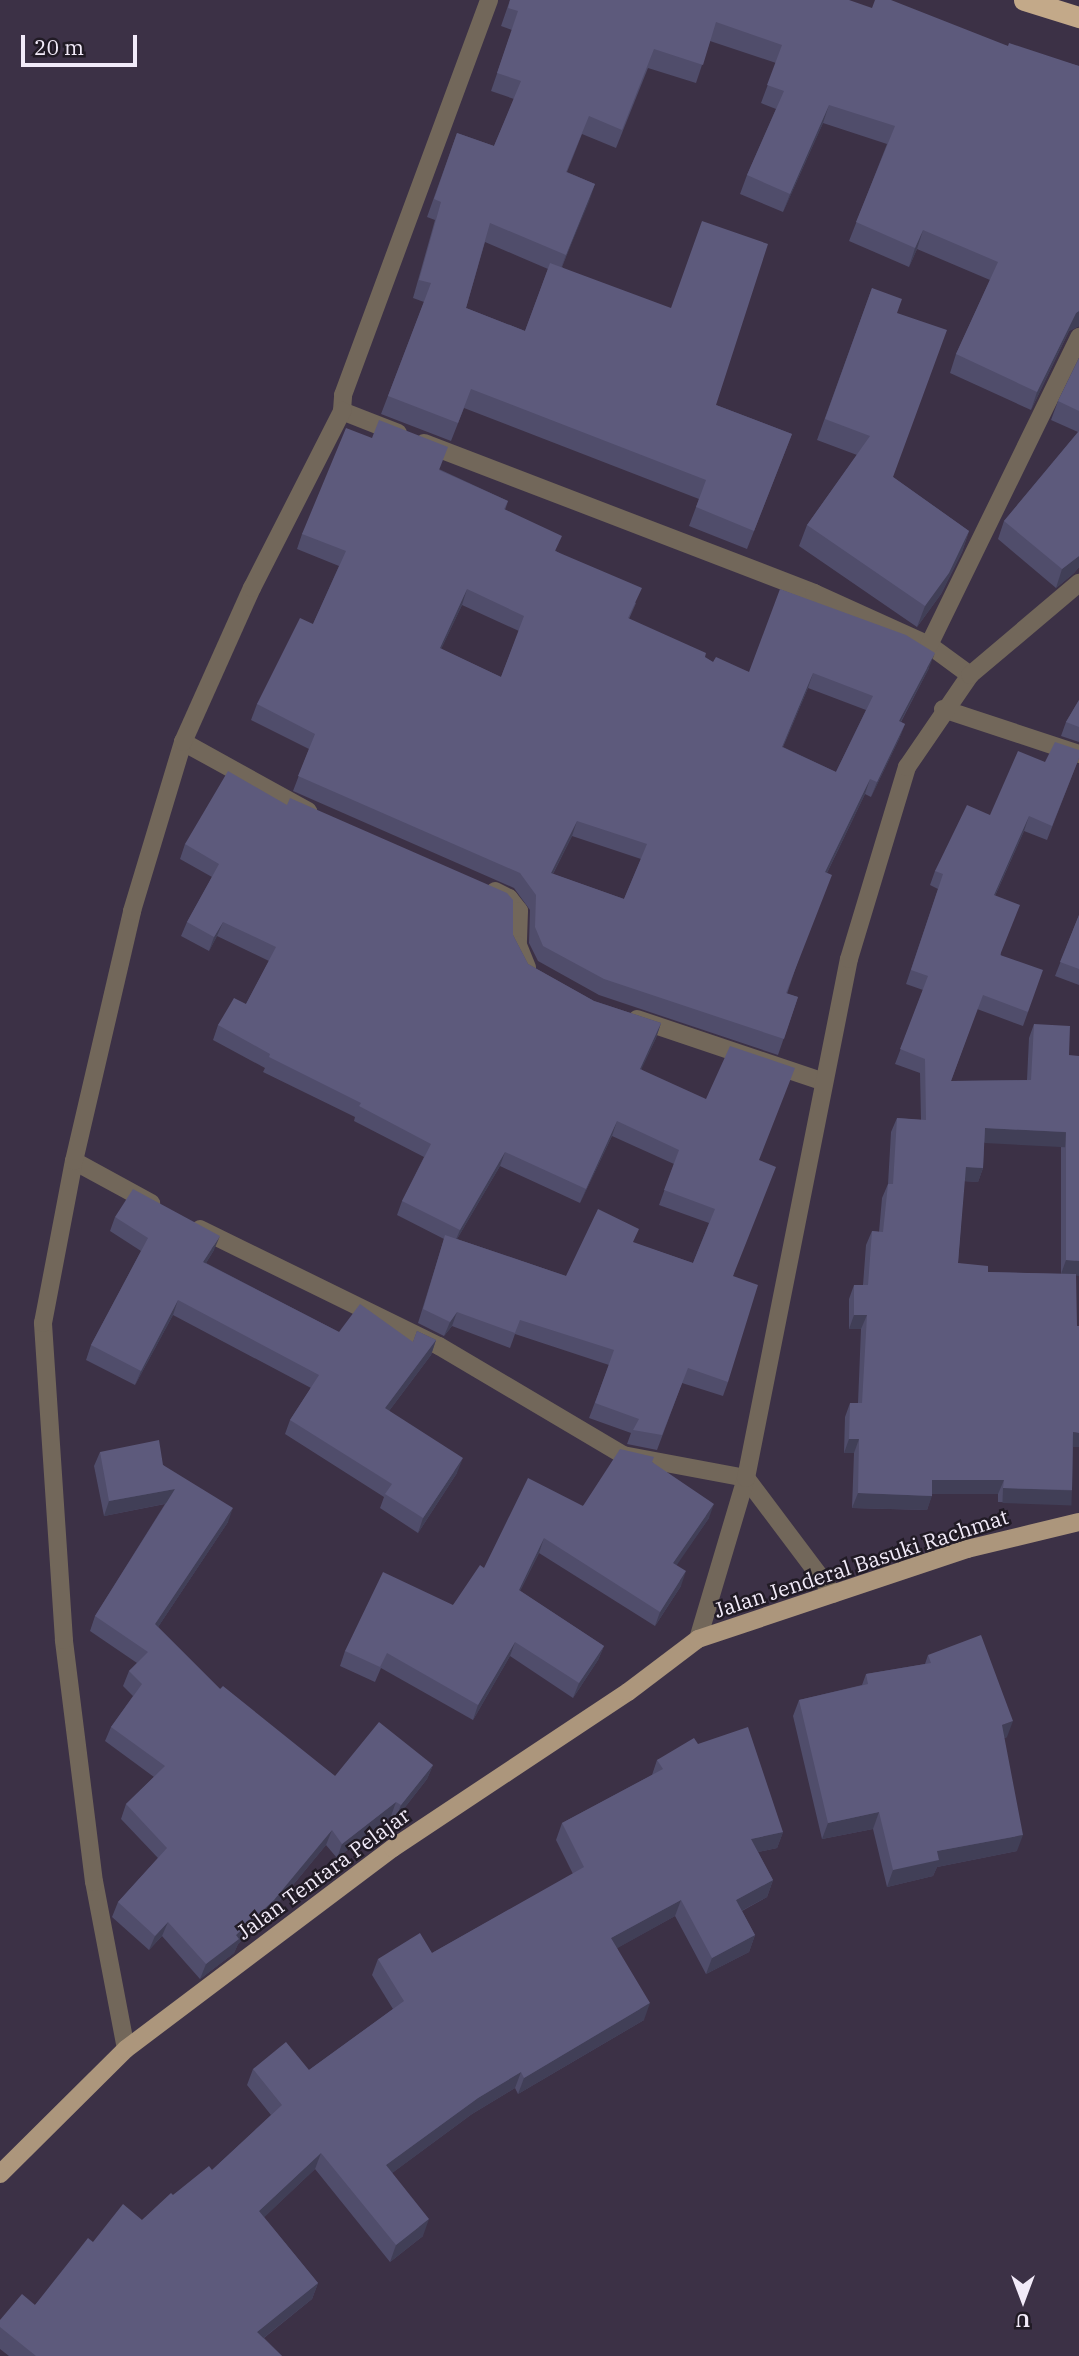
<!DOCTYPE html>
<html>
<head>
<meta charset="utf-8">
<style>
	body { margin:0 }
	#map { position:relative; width:1079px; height:2356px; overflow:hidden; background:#3c3146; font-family:"IBM Plex Serif",serif }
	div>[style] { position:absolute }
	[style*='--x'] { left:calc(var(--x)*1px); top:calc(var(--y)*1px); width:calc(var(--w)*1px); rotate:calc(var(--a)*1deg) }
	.minor>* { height:18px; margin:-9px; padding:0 9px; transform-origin:9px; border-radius:9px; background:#72675a }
	.major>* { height:18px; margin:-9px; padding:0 9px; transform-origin:9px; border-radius:9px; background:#ac967c }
	.highway>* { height:21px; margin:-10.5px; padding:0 10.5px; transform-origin:10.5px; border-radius:10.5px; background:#c3a989 }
	.wall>* { inset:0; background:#504d6b }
	.shaded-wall>* { inset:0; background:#413f57; transform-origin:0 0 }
	.building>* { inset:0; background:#5d5a7c }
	span { translate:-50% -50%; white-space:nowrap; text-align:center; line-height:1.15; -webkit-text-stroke:5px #211b25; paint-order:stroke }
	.street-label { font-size:21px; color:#f2ebf9 }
	.north { position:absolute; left:988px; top:2265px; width:70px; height:70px; -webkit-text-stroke:5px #211b25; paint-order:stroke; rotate:180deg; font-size:19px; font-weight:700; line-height:28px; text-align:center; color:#f2ebf9 }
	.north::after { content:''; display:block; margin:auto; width:24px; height:32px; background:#f2ebf9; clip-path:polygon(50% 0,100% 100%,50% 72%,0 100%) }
	.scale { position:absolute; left:21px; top:35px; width:116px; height:32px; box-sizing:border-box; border:4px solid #f2ebf9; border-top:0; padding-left:9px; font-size:21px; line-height:24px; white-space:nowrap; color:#f2ebf9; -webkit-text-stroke:5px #211b25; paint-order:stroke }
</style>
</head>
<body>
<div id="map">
	<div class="minor">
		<div style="--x:398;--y:433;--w:60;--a:-158.6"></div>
		<div style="--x:342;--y:411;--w:16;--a:-86"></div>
		<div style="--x:343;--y:395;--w:421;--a:-69.7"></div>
		<div style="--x:424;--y:443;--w:418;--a:21"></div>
		<div style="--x:814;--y:593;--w:126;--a:24.3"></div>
		<div style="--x:929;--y:645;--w:51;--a:36.2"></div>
		<div style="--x:929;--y:645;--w:343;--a:-64"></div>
		<div style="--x:943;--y:709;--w:143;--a:18.3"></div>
		<div style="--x:183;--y:742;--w:143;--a:28.9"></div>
		<div style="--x:495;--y:891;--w:16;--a:27"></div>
		<div style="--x:509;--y:898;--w:16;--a:52"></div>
		<div style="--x:519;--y:911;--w:34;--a:92"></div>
		<div style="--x:518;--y:945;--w:24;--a:68"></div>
		<div style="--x:637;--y:1019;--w:197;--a:18.6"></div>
		<div style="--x:74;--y:1161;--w:88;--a:28.6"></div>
		<div style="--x:200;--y:1229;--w:266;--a:26.1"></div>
		<div style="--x:439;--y:1346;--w:214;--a:30.6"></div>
		<div style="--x:623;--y:1455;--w:125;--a:10.6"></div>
		<div style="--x:746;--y:1478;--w:145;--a:53.1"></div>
		<div style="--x:698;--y:1639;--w:168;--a:-73.4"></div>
		<div style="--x:746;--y:1478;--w:529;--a:-78.78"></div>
		<div style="--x:849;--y:959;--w:201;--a:-73.2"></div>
		<div style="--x:907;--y:767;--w:112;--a:-55.6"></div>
		<div style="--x:970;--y:675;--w:143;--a:-40.2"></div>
		<div style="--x:126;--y:2049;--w:170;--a:-100.8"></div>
		<div style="--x:94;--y:1882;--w:244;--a:-97.1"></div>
		<div style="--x:64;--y:1640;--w:318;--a:-93.8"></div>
		<div style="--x:43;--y:1323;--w:165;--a:-79.2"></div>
		<div style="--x:74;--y:1161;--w:257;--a:-76.9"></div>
		<div style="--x:132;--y:911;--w:177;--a:-73.2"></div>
		<div style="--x:183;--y:742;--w:169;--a:-65.9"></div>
		<div style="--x:252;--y:588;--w:199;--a:-63"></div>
	</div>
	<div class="major">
		<div style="--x:0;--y:2174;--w:177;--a:-44.8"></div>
		<div style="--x:126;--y:2049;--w:334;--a:-37"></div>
		<div style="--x:393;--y:1848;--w:282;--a:-33.6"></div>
		<div style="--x:628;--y:1692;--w:88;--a:-37.1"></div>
		<div style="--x:698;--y:1639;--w:284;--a:-18.5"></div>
		<div style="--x:967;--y:1549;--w:115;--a:-13.6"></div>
	</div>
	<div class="highway">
		<div style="--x:1024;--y:0;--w:58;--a:17.2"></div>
	</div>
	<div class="wall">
		<div style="clip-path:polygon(evenodd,510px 0,872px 8px,1079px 66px,1079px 326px,1069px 331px,1031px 410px,950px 373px,956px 354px,990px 280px,917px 249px,909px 267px,849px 241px,887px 144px,823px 123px,783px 212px,740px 194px,747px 175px,776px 109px,761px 103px,776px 63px,710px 41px,696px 83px,648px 68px,616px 148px,582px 134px,567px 172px,595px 184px,562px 267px,716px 405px,792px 434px,747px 549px,689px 526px,699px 499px,464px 408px,451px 441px,381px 414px,424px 302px,413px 298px,435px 220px,427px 217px,457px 133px,494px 146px,514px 99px,491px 91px,512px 30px,501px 26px,510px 0,485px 242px,548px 269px,525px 331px,466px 308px,485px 242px)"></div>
		<div style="clip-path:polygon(872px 288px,897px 313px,893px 477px,969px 531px,962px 552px,941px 594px,917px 627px,799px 546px,807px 525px,857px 455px,817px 440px)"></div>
		<div style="clip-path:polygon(1079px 358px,1079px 567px,1074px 573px,1056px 588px,998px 539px,1004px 521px,1078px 432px,1051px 420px,1058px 401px)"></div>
		<div style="clip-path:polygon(evenodd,372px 438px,508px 501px,505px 510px,556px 551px,636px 603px,629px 619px,713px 662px,749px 672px,929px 668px,901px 722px,905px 724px,899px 739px,871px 797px,865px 794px,827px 873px,787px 994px,798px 997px,778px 1055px,599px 995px,538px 961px,529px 943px,530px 910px,514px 888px,293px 791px,309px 749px,251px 720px,257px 704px,313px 624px,339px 566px,297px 549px,302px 534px,372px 438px,462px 605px,519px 631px,501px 677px,441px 649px,462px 605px,372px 438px,808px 688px,866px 710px,836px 772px,783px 747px,808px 688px,372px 438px,572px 836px,641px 859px,624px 899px,553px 874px,572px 836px)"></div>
		<div style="clip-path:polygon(1079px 700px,1079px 742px,1061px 736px,1066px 722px)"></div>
		<div style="clip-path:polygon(evenodd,1079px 758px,1047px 840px,1024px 831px,995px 896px,1001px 955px,1028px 1012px,1023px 1026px,977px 1009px,951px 1081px,1027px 1080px,1029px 1038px,1034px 1024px,1069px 1055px,1076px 1276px,1072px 1490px,1067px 1504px,998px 1502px,998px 1494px,932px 1494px,927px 1510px,852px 1508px,854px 1453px,844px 1453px,845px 1417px,850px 1403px,858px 1403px,861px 1329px,849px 1329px,849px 1299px,854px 1285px,863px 1285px,866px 1245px,872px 1231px,879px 1232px,882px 1198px,888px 1184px,891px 1132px,897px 1118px,921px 1120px,920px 1073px,895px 1064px,923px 990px,906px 984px,938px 889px,930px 885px,935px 871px,1045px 762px,1079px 758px,984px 1142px,1061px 1146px,1061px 1274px,988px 1272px,958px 1263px,964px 1181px,978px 1182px,983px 1168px,984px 1142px)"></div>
		<div style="clip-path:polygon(evenodd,287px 805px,513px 935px,528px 964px,594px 1001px,661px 1023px,656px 1038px,641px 1069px,759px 1161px,733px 1276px,728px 1382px,723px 1396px,682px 1383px,657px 1450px,627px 1444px,631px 1433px,589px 1418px,609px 1365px,515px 1334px,510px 1348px,452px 1326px,444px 1336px,418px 1323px,444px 1239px,397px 1215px,402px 1201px,424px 1157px,354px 1121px,355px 1117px,263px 1072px,265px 1068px,213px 1040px,218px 1025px,246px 1004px,269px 961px,217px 936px,209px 951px,181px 936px,187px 922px,212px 877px,180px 859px,185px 844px,287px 805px,612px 1136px,674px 1164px,659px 1205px,709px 1223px,693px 1263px,634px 1243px,566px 1276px,457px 1239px,500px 1166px,580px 1203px,612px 1136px)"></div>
		<div style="clip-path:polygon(1079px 915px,1079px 985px,1055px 976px)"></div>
		<div style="clip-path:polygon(115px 1217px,214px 1250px,206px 1263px,339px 1332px,413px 1342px,417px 1331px,436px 1340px,431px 1355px,389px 1411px,457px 1473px,418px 1533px,380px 1508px,384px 1497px,285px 1434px,290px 1420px,311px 1388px,173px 1315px,135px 1385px,86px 1360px,91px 1345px,141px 1251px,110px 1231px)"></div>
		<div style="clip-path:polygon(100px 1452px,163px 1465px,228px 1522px,158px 1627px,220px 1689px,335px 1776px,433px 1765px,427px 1779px,395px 1820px,391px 1816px,337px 1858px,326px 1845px,269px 1914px,238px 1944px,234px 1953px,200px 1979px,162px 1936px,149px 1950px,112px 1917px,118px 1902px,158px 1858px,121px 1819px,126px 1804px,154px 1777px,105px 1741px,111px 1727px,133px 1696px,123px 1686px,129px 1671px,137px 1663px,90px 1631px,95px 1616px,165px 1504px,104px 1516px,94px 1466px)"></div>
		<div style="clip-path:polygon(652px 1462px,709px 1518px,676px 1565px,681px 1586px,655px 1626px,539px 1553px,520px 1591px,604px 1646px,598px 1660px,573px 1698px,510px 1656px,473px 1720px,381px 1668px,375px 1682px,340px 1666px,345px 1651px,453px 1605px,484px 1568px)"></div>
		<div style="clip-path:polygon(928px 1655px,1007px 1737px,1004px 1738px,1017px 1851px,937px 1867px,933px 1876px,887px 1887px,873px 1829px,822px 1839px,793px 1716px,799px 1700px,862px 1685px,866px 1674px,925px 1664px)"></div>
		<div style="clip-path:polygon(698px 1744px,783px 1832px,777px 1848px,758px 1852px,773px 1880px,767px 1897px,742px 1911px,755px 1935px,749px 1952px,706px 1974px,675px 1916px,617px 1948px,644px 2020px,518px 2094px,515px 2088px,472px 2114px,392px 2173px,423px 2236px,390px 2262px,315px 2169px,264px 2217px,318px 2283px,312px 2299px,264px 2338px,282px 2356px,9px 2356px,0 2349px,0 2320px,35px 2305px,93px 2242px,142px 2220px,173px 2195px,212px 2170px,271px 2115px,247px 2085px,253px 2069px,309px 2070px,393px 2009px,372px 1975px,378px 1959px,432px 1953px,573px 1874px,556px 1840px,562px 1823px,652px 1775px,657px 1760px)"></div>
	</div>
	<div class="shaded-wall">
		<div style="clip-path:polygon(829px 105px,823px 123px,783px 212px,790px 194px)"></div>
		<div style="clip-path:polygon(595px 184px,589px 202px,559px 273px,566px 255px)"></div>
		<div style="clip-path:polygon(923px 230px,917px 249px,909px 267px,915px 248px)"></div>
		<div style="clip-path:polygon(1079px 311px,1079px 326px,1069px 331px,1031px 410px,1037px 392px,1076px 313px)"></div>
		<div style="clip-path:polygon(969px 531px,962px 552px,941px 594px,917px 627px,925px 606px)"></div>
		<div style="clip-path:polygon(1079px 556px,1079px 567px,1074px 573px,1056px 588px,1062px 569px)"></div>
		<div style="clip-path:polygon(467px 589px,462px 605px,434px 664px,440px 648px)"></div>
		<div style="clip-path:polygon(935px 653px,929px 668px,893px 736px,899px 721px)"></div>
		<div style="clip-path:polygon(813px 673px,808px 688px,776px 762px,782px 747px)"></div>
		<div style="clip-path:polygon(905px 724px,899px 739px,871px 797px,877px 782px)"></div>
		<div style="clip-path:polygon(870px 779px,865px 794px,820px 887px,825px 872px)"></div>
		<div style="clip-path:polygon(1029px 816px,1024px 831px,989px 909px,994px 895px)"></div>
		<div style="clip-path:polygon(577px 821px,572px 836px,545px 889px,551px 873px)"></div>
		<div style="clip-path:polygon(223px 922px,217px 936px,209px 951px,214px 937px)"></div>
		<div style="clip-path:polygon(661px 1023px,656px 1038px,635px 1083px,640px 1069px)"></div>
		<div style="clip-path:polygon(617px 1121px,612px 1136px,580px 1203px,586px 1189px)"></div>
		<div style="left:985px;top:1128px;width:81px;height:15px;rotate:3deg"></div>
		<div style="clip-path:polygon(505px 1152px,500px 1166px,454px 1244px,460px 1230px)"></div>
		<div style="clip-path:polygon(966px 1167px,983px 1168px,978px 1182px,960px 1181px)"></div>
		<div style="clip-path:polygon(220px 1236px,214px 1250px,198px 1276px,203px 1262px)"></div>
		<div style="clip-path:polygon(1066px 1260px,1079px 1261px,1079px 1276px,1061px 1274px)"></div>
		<div style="clip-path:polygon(178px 1300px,173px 1315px,135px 1385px,141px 1371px)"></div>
		<div style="clip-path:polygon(457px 1312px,452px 1326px,444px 1336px,450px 1322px)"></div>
		<div style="clip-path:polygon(854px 1315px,867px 1315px,861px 1329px,849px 1329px)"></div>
		<div style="clip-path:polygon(436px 1340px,431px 1355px,380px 1423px,385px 1408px)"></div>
		<div style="clip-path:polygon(1073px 1432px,1079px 1433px,1079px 1447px,1068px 1447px)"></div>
		<div style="clip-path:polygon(849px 1439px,859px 1439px,854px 1453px,844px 1453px)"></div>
		<div style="clip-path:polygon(463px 1458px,457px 1473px,418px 1533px,423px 1518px)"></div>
		<div style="clip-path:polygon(932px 1480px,1004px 1480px,998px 1494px,927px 1494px)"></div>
		<div style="left:1003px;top:1488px;width:69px;height:15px;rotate:2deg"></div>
		<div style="clip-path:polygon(175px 1489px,169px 1503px,104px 1516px,109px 1501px)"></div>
		<div style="clip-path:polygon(858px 1493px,932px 1496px,927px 1510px,852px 1508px)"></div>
		<div style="clip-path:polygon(714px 1504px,709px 1518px,668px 1578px,673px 1563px)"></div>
		<div style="clip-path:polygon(233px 1508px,228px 1522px,150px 1639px,155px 1624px)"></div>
		<div style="clip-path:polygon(544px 1538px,539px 1553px,513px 1605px,519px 1590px)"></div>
		<div style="clip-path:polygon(686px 1571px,681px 1586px,655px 1626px,660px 1612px)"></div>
		<div style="clip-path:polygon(515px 1642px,510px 1656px,473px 1720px,478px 1705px)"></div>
		<div style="clip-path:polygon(604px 1646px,598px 1660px,573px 1698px,579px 1683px)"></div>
		<div style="clip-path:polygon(1013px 1721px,1007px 1737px,996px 1741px,1002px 1725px)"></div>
		<div style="clip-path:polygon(433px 1765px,427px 1779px,395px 1820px,401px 1805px)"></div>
		<div style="clip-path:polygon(396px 1802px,391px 1816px,337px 1858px,342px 1844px)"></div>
		<div style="clip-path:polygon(879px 1812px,873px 1829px,822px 1839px,828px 1823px)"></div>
		<div style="clip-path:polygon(332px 1830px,326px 1845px,269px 1914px,238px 1944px,234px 1953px,200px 1979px,206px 1964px,236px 1935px)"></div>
		<div style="clip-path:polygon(783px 1832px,777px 1848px,745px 1855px,751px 1839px)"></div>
		<div style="clip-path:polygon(1023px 1835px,1017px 1851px,937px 1867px,933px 1876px,887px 1887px,893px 1870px,937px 1851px)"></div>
		<div style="clip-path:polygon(773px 1880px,767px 1897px,730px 1917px,736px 1900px)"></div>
		<div style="clip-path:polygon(681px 1900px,675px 1916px,605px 1955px,611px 1938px)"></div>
		<div style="clip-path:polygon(168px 1922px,162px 1936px,149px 1950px,155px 1936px)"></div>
		<div style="clip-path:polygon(755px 1935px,749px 1952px,706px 1974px,712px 1958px)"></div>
		<div style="clip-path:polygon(650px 2003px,644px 2020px,518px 2094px,524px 2078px)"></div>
		<div style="clip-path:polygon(521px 2072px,515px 2088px,472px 2114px,380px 2182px,386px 2165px,478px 2098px)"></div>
		<div style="clip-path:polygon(321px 2153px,315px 2169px,253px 2228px,259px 2211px)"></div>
		<div style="clip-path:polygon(429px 2219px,423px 2236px,390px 2262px,396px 2245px)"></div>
		<div style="clip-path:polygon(318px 2283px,312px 2299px,251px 2348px,257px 2332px)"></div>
	</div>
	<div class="building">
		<div style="clip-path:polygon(510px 0,849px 0,872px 8px,875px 0,891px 0,1008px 46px,1009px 43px,1079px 66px,1079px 311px,1076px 313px,1037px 392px,956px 354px,998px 262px,923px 230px,915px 248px,856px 222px,895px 126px,829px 105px,790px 194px,747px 175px,784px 91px,767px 85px,782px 45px,716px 22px,703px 65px,654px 49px,622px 130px,589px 116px,566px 172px,595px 184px,566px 255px,490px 223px,466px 308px,525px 331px,550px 263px,671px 308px,702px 221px,768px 244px,716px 405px,792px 434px,754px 531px,696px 507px,706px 480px,471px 389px,458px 423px,388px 396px,431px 283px,419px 280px,441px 202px,434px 199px,457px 133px,494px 146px,521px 81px,497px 73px,518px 11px,508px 8px)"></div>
		<div style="clip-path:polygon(872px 288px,902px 299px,897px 313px,947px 330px,893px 477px,969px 531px,949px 573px,925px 606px,807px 525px,870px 436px,825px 419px)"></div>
		<div style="clip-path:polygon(1079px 358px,1079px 411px,1058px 401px)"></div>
		<div style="clip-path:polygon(evenodd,379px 420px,448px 447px,439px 470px,508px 501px,504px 509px,562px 536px,555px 551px,642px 588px,628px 618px,706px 653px,705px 657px,713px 662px,716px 657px,749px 672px,780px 589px,906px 635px,935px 653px,899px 721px,905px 724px,877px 782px,870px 779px,825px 872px,832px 875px,786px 993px,798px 997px,784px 1039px,604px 979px,543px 946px,535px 927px,536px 895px,520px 873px,298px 776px,315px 734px,257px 704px,300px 618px,313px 624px,346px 551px,302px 534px,346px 428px,372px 438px,379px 420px,467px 589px,524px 616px,501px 677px,440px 648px,467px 589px,379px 420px,813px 673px,873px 696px,836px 772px,782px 747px,813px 673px,379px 420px,577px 821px,647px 844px,624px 899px,551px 873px,577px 821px)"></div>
		<div style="clip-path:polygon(1079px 431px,1079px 556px,1062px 569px,1004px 521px)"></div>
		<div style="clip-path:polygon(1079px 700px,1079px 727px,1066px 722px)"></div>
		<div style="clip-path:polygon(1055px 742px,1079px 750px,1079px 758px,1052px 826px,1029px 816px,994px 895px,1020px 905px,1000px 955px,1043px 970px,1028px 1012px,983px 995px,951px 1081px,1031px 1080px,1034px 1024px,1070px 1026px,1069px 1055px,1079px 1056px,1079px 1261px,1066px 1260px,1066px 1132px,985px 1128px,983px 1168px,966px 1167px,958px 1263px,988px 1266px,988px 1272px,1076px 1274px,1077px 1326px,1079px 1326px,1079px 1433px,1073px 1432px,1072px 1490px,1003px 1488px,1004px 1480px,932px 1480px,932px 1496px,858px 1493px,859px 1439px,849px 1439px,850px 1403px,862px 1403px,867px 1315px,854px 1315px,854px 1285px,868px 1285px,872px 1231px,883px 1232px,888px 1184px,893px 1184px,897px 1118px,926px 1120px,925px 1059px,900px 1049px,928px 976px,911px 970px,943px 874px,935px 871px,967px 805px,990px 815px,1018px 751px,1045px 762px)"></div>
		<div style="clip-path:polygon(228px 771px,287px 805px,290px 798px,507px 893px,513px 900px,513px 935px,528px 964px,594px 1001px,661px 1023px,640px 1069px,706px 1099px,730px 1046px,795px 1068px,759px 1160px,776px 1167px,733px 1276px,758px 1285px,728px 1382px,688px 1368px,662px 1435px,633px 1430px,639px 1419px,595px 1403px,614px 1350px,520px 1320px,515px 1333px,457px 1312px,450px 1322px,423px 1309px,445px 1235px,566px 1276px,598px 1209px,639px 1229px,633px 1242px,693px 1263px,715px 1209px,664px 1190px,679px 1150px,617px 1121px,586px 1189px,505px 1152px,460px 1230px,402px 1201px,431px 1144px,359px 1106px,361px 1103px,269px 1057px,270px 1054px,218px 1025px,234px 998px,246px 1004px,276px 947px,223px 922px,214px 937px,187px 922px,219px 864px,185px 844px)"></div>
		<div style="clip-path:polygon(1079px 915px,1079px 969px,1060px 962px)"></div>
		<div style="clip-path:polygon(133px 1189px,220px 1236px,203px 1262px,339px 1332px,360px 1304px,413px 1342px,417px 1331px,436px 1340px,385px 1408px,463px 1458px,423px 1518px,385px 1494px,392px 1484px,290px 1420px,319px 1375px,178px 1300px,141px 1371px,91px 1345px,148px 1238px,115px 1217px)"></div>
		<div style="clip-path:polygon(159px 1440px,163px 1465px,233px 1508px,155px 1624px,220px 1689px,223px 1686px,335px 1776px,379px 1722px,433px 1765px,401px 1805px,396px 1802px,342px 1844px,332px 1830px,274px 1900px,236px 1935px,239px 1939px,206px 1964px,168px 1922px,155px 1936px,118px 1902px,167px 1848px,126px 1804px,165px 1766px,111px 1727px,142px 1684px,129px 1671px,148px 1652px,95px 1616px,175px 1489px,109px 1501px,100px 1452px)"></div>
		<div style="clip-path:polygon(620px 1449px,654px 1457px,652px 1462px,714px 1504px,673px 1563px,686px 1571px,660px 1612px,544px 1538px,519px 1590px,604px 1646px,579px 1683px,515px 1642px,478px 1705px,387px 1653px,380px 1667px,345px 1651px,383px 1572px,453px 1605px,480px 1565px,484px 1568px,528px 1478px,583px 1506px)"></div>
		<div style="clip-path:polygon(981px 1635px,1013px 1721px,1002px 1725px,1023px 1835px,937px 1851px,939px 1860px,893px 1870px,879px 1812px,828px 1823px,799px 1700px,868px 1684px,866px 1674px,931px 1663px,928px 1655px)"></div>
		<div style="clip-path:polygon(748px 1727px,783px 1832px,751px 1839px,773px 1880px,736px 1900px,755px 1935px,712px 1958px,681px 1900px,611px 1938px,650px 2003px,524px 2078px,521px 2072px,478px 2098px,386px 2165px,429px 2219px,396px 2245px,321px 2153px,259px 2211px,318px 2283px,257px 2332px,282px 2356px,36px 2356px,0 2327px,0 2320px,22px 2294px,35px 2305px,88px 2238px,93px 2242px,123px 2204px,142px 2220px,171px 2193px,173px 2195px,209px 2166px,212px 2170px,282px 2105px,253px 2069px,286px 2042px,309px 2070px,404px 2001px,378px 1959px,420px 1933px,432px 1953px,584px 1867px,562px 1823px,663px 1769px,657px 1760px,694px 1738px,698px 1744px)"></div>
	</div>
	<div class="street-label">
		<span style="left:861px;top:1563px;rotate:-18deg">Jalan Jenderal Basuki Rachmat</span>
		<span style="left:323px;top:1873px;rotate:-36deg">Jalan Tentara Pelajar</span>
	</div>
	<div class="north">U</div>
	<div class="scale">20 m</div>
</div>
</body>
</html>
